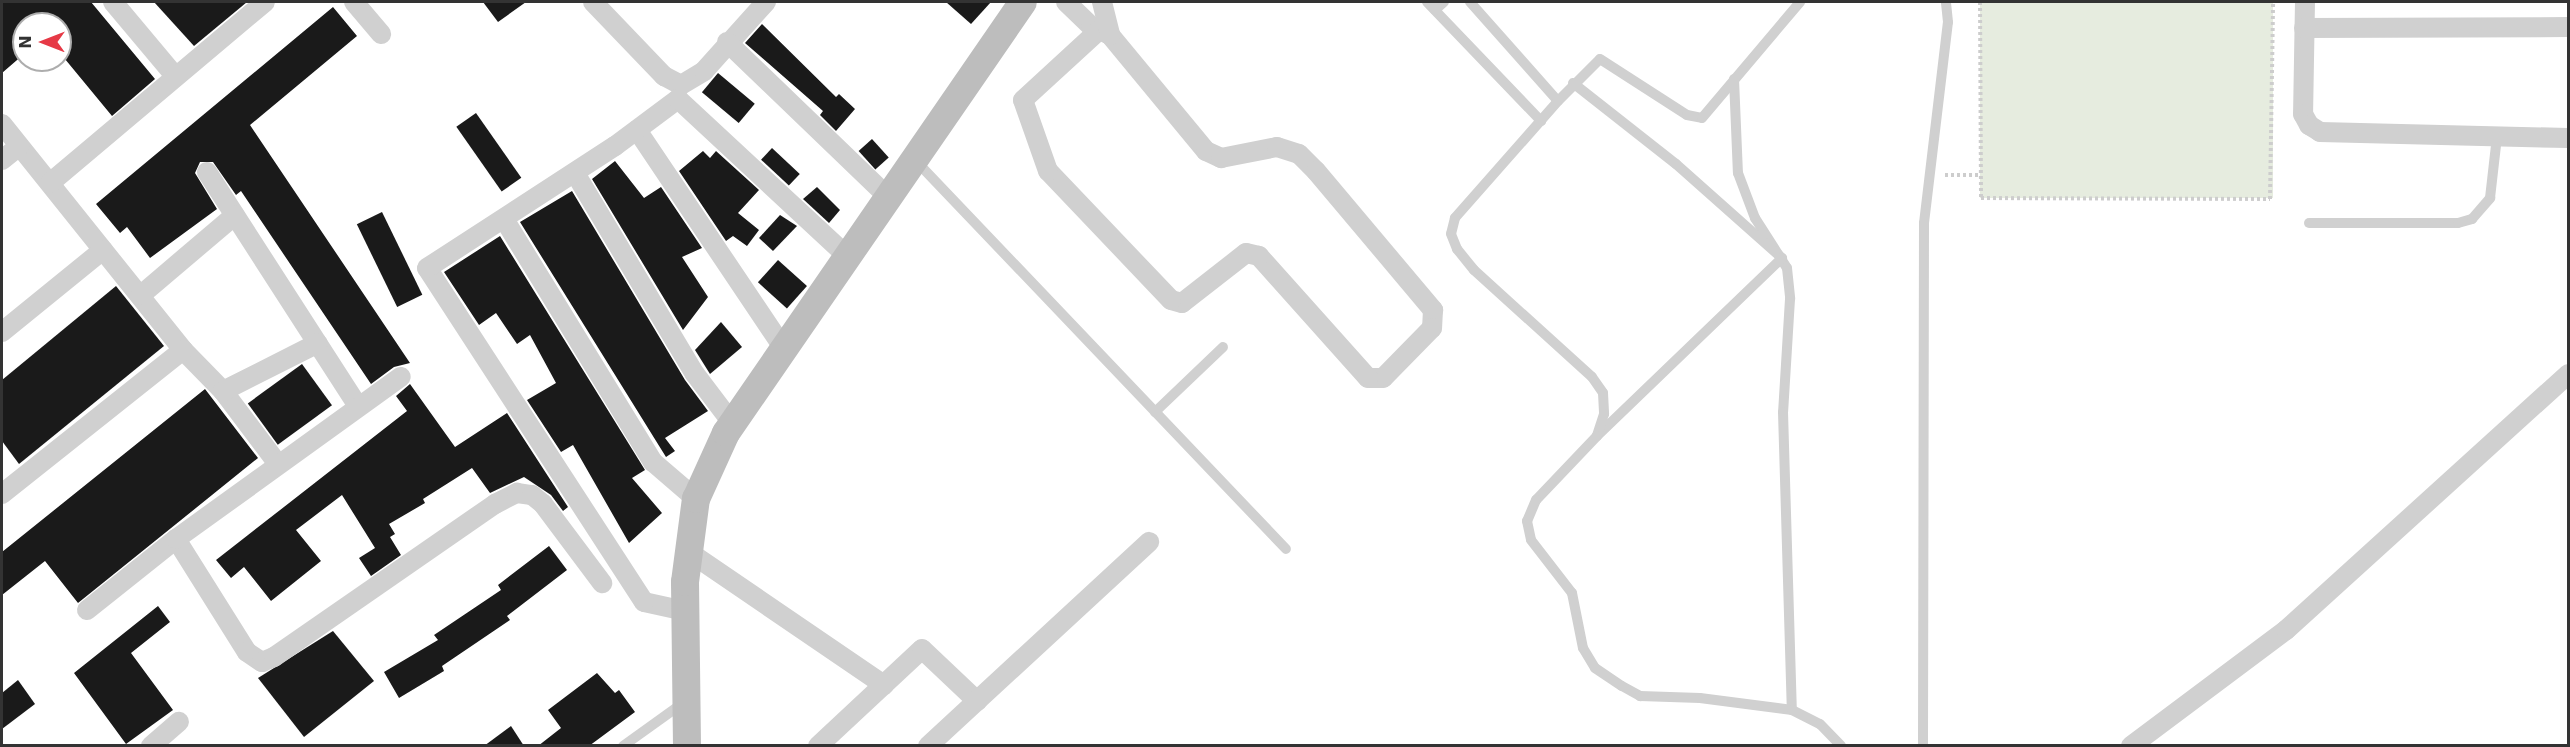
<!DOCTYPE html>
<html>
<head>
<meta charset="utf-8">
<style>
	body { margin:0 }
	#map { position:relative; width:2570px; height:747px; overflow:hidden; background:#fff; font-family:"DejaVu Sans",sans-serif }
	div>[style] { position:absolute }
	[style*='--x'] { left:calc(var(--x)*1px); top:calc(var(--y)*1px); width:calc(var(--w)*1px); rotate:calc(var(--a)*1deg) }
	.green>* { inset:0; background:#e6ecdf; transform-origin:0 0 }
	.building>* { inset:0; background:#1a1a1a; transform-origin:0 0 }
	.path>* { height:4px; margin-top:-2px; transform-origin:0; background:repeating-linear-gradient(90deg,#cdcdcd 0 3px,transparent 0 6px) }
	.lane>* { height:10px; margin:-5px; padding:0 5px; transform-origin:5px; border-radius:5px; background:#d0d0d0 }
	.street>* { height:20px; margin:-10px; padding:0 10px; transform-origin:10px; border-radius:10px; background:#d0d0d0 }
	.secondary>* { height:28px; margin:-14px; padding:0 14px; transform-origin:14px; border-radius:14px; background:#bdbdbd }
	span { translate:-50% -50%; white-space:nowrap; text-align:center; line-height:1.15; -webkit-text-stroke:6px #fff; paint-order:stroke }
	.frame { position:absolute; inset:0; border:3px solid #333; pointer-events:none }
	.north { position:absolute; left:12px; top:12px; width:60px; height:60px; box-sizing:border-box; background:#fff; border:2px solid #adadad; border-radius:50%; rotate:270deg; font-size:16px; font-weight:700; line-height:24px; text-align:center; color:#333 }
	.north::after { content:''; display:block; margin:auto; width:21px; height:27px; background:#e63946; clip-path:polygon(50% 0,100% 100%,50% 72%,0 100%) }
</style>
</head>
<body>
<div id="map">
	<div class="green">
		<div style="left:1980px;top:2px;width:293px;height:196px"></div>
	</div>
	<div class="building">
		<div style="clip-path:polygon(2px 2px,91px 2px,155px 79px,112px 116px,60px 53px,60px 24px,24px 24px,24px 54px,2px 73px)"></div>
		<div style="clip-path:polygon(154px 2px,247px 2px,194px 46px)"></div>
		<div style="clip-path:polygon(483px 2px,526px 2px,498px 22px)"></div>
		<div style="clip-path:polygon(946px 2px,991px 2px,971px 24px)"></div>
		<div style="clip-path:polygon(333px 7px,357px 36px,250px 125px,410px 363px,394px 367px,371px 384px,241px 191px,236px 195px,213px 162px,200px 162px,195px 173px,217px 209px,150px 258px,127px 227px,120px 233px,96px 204px)"></div>
		<div style="clip-path:polygon(762px 24px,836px 97px,839px 94px,855px 109px,836px 131px,820px 115px,823px 111px,745px 43px)"></div>
		<div style="left:718px;top:73px;width:48px;height:25px;rotate:40deg"></div>
		<div style="left:476px;top:113px;width:79px;height:24px;rotate:55deg"></div>
		<div style="left:872px;top:139px;width:25px;height:18px;rotate:48deg"></div>
		<div style="left:772px;top:148px;width:38px;height:16px;rotate:43deg"></div>
		<div style="clip-path:polygon(703px 151px,710px 158px,716px 151px,759px 190px,738px 213px,759px 230px,747px 246px,733px 236px,726px 241px,679px 171px)"></div>
		<div style="clip-path:polygon(615px 161px,644px 198px,661px 187px,702px 248px,682px 257px,708px 297px,683px 330px,592px 179px)"></div>
		<div style="clip-path:polygon(817px 187px,840px 210px,829px 223px,803px 199px)"></div>
		<div style="clip-path:polygon(572px 191px,685px 380px,708px 411px,665px 438px,675px 451px,666px 457px,520px 222px)"></div>
		<div style="left:382px;top:212px;width:92px;height:28px;rotate:64deg"></div>
		<div style="clip-path:polygon(780px 215px,797px 226px,773px 251px,759px 238px)"></div>
		<div style="clip-path:polygon(500px 236px,645px 470px,632px 478px,662px 513px,629px 543px,573px 445px,561px 452px,527px 400px,556px 383px,530px 335px,517px 344px,496px 313px,479px 325px,444px 272px)"></div>
		<div style="left:778px;top:260px;width:39px;height:30px;rotate:42deg"></div>
		<div style="clip-path:polygon(116px 286px,164px 346px,19px 464px,2px 441px,2px 380px)"></div>
		<div style="clip-path:polygon(721px 322px,742px 347px,710px 374px,695px 350px)"></div>
		<div style="left:302px;top:364px;width:51px;height:67px;rotate:54deg"></div>
		<div style="clip-path:polygon(410px 384px,455px 447px,507px 413px,568px 507px,563px 511px,551px 495px,524px 477px,490px 493px,472px 468px,423px 499px,425px 503px,389px 524px,395px 534px,390px 537px,401px 555px,371px 576px,359px 558px,375px 548px,342px 495px,296px 530px,321px 561px,271px 601px,244px 567px,231px 578px,216px 560px,407px 411px,396px 396px)"></div>
		<div style="clip-path:polygon(205px 389px,258px 458px,78px 603px,45px 561px,2px 595px,2px 552px)"></div>
		<div style="clip-path:polygon(549px 546px,567px 570px,507px 616px,510px 620px,442px 666px,444px 671px,399px 698px,384px 672px,438px 640px,434px 635px,501px 590px,498px 585px)"></div>
		<div style="clip-path:polygon(158px 606px,170px 622px,131px 653px,173px 710px,126px 744px,74px 673px)"></div>
		<div style="clip-path:polygon(333px 631px,374px 681px,304px 737px,258px 678px)"></div>
		<div style="clip-path:polygon(597px 673px,615px 693px,619px 690px,635px 712px,589px 746px,538px 746px,561px 728px,548px 710px)"></div>
		<div style="clip-path:polygon(18px 680px,35px 704px,2px 729px,2px 693px)"></div>
		<div style="clip-path:polygon(511px 726px,524px 746px,484px 746px)"></div>
	</div>
	<div class="path">
		<div style="--x:1980;--y:2;--w:196;--a:89.7"></div>
		<div style="--x:1981;--y:198;--w:289;--a:0.2"></div>
		<div style="--x:2270;--y:199;--w:197;--a:-89.1"></div>
		<div style="--x:1945;--y:175;--w:35;--a:0"></div>
	</div>
	<div class="lane">
		<div style="--x:1427;--y:2;--w:165;--a:46.2"></div>
		<div style="--x:1470;--y:2;--w:132;--a:48.4"></div>
		<div style="--x:1558;--y:101;--w:59;--a:-45"></div>
		<div style="--x:1600;--y:59;--w:103;--a:32.8"></div>
		<div style="--x:1687;--y:115;--w:15;--a:11"></div>
		<div style="--x:1702;--y:118;--w:152;--a:-49.8"></div>
		<div style="--x:1435;--y:10;--w:12;--a:-42"></div>
		<div style="--x:1734;--y:79;--w:94;--a:87.6"></div>
		<div style="--x:1738;--y:173;--w:48;--a:69.3"></div>
		<div style="--x:1755;--y:218;--w:59;--a:57.4"></div>
		<div style="--x:1787;--y:268;--w:31;--a:84"></div>
		<div style="--x:1790;--y:299;--w:113;--a:93.5"></div>
		<div style="--x:1783;--y:412;--w:298;--a:88.3"></div>
		<div style="--x:1573;--y:83;--w:131;--a:38.2"></div>
		<div style="--x:1676;--y:164;--w:142;--a:41.6"></div>
		<div style="--x:1782;--y:258;--w:257;--a:136.1"></div>
		<div style="--x:1558;--y:101;--w:156;--a:131.4"></div>
		<div style="--x:1455;--y:218;--w:16;--a:104"></div>
		<div style="--x:1451;--y:234;--w:16;--a:68"></div>
		<div style="--x:1457;--y:249;--w:27;--a:51"></div>
		<div style="--x:1474;--y:270;--w:159;--a:42.2"></div>
		<div style="--x:1592;--y:377;--w:19;--a:55"></div>
		<div style="--x:1603;--y:393;--w:21;--a:87"></div>
		<div style="--x:1604;--y:414;--w:23;--a:108"></div>
		<div style="--x:1597;--y:436;--w:88;--a:133.6"></div>
		<div style="--x:1536;--y:500;--w:23;--a:113"></div>
		<div style="--x:1527;--y:521;--w:19;--a:78"></div>
		<div style="--x:1531;--y:540;--w:67;--a:52.3"></div>
		<div style="--x:1572;--y:593;--w:56;--a:78.7"></div>
		<div style="--x:1583;--y:648;--w:23;--a:59"></div>
		<div style="--x:1595;--y:668;--w:32;--a:34"></div>
		<div style="--x:1622;--y:686;--w:21;--a:29"></div>
		<div style="--x:1640;--y:696;--w:60;--a:1.9"></div>
		<div style="--x:1700;--y:698;--w:93;--a:7.4"></div>
		<div style="--x:1792;--y:710;--w:31;--a:27"></div>
		<div style="--x:1820;--y:724;--w:30;--a:46"></div>
		<div style="--x:916;--y:161;--w:536;--a:46.36"></div>
		<div style="--x:2309;--y:223;--w:149;--a:0"></div>
		<div style="--x:2458;--y:223;--w:15;--a:-16"></div>
		<div style="--x:2472;--y:219;--w:28;--a:-49"></div>
		<div style="--x:2490;--y:198;--w:61;--a:-83.5"></div>
		<div style="--x:1155;--y:412;--w:94;--a:-43.7"></div>
		<div style="--x:623;--y:746;--w:74;--a:-35.6"></div>
		<div style="--x:1923;--y:746;--w:523;--a:-89.89"></div>
		<div style="--x:1924;--y:223;--w:202;--a:-83.2"></div>
		<div style="--x:1948;--y:22;--w:20;--a:-96"></div>
	</div>
	<div class="street">
		<div style="--x:113;--y:2;--w:97;--a:50"></div>
		<div style="--x:354;--y:2;--w:42;--a:49.8"></div>
		<div style="--x:593;--y:2;--w:103;--a:46.2"></div>
		<div style="--x:664;--y:76;--w:19;--a:28"></div>
		<div style="--x:681;--y:85;--w:27;--a:-31"></div>
		<div style="--x:704;--y:71;--w:93;--a:-48.1"></div>
		<div style="--x:1066;--y:2;--w:35;--a:44"></div>
		<div style="--x:1091;--y:26;--w:21;--a:25"></div>
		<div style="--x:1110;--y:35;--w:151;--a:50.4"></div>
		<div style="--x:1206;--y:151;--w:17;--a:25"></div>
		<div style="--x:1221;--y:158;--w:57;--a:-11.1"></div>
		<div style="--x:1277;--y:147;--w:23;--a:18"></div>
		<div style="--x:1299;--y:154;--w:24;--a:45"></div>
		<div style="--x:1316;--y:171;--w:182;--a:49.9"></div>
		<div style="--x:1433;--y:310;--w:18;--a:93"></div>
		<div style="--x:1432;--y:328;--w:70;--a:134.4"></div>
		<div style="--x:1383;--y:378;--w:15;--a:180"></div>
		<div style="--x:1368;--y:378;--w:164;--a:-131.8"></div>
		<div style="--x:1259;--y:256;--w:13;--a:-167"></div>
		<div style="--x:1246;--y:253;--w:81;--a:142"></div>
		<div style="--x:1182;--y:303;--w:11;--a:-165"></div>
		<div style="--x:1171;--y:300;--w:178;--a:-133.6"></div>
		<div style="--x:1048;--y:171;--w:75;--a:-109.4"></div>
		<div style="--x:1023;--y:100;--w:103;--a:-42.6"></div>
		<div style="--x:1102;--y:2;--w:34;--a:76"></div>
		<div style="--x:2305;--y:2;--w:112;--a:91"></div>
		<div style="--x:2303;--y:114;--w:13;--a:61"></div>
		<div style="--x:2309;--y:125;--w:13;--a:32"></div>
		<div style="--x:2320;--y:132;--w:248;--a:1.4"></div>
		<div style="--x:2304;--y:28;--w:264;--a:-0.2"></div>
		<div style="--x:727;--y:42;--w:223;--a:43.9"></div>
		<div style="--x:2;--y:124;--w:290;--a:51.3"></div>
		<div style="--x:183;--y:350;--w:57;--a:45.7"></div>
		<div style="--x:223;--y:391;--w:91;--a:53"></div>
		<div style="--x:637;--y:130;--w:264;--a:56.1"></div>
		<div style="--x:2;--y:160;--w:22;--a:-39"></div>
		<div style="--x:207;--y:172;--w:278;--a:57.2"></div>
		<div style="--x:575;--y:173;--w:234;--a:59.2"></div>
		<div style="--x:695;--y:374;--w:63;--a:52.8"></div>
		<div style="--x:50;--y:183;--w:281;--a:-40.1"></div>
		<div style="--x:504;--y:219;--w:285;--a:58.5"></div>
		<div style="--x:653;--y:462;--w:57;--a:40.7"></div>
		<div style="--x:141;--y:295;--w:123;--a:-40.4"></div>
		<div style="--x:2;--y:332;--w:130;--a:-39.1"></div>
		<div style="--x:223;--y:391;--w:106;--a:-26.8"></div>
		<div style="--x:2;--y:494;--w:231;--a:-38.5"></div>
		<div style="--x:176;--y:539;--w:133;--a:57.9"></div>
		<div style="--x:247;--y:652;--w:18;--a:34"></div>
		<div style="--x:262;--y:662;--w:13;--a:-23"></div>
		<div style="--x:274;--y:657;--w:269;--a:-34.7"></div>
		<div style="--x:495;--y:504;--w:25;--a:-27"></div>
		<div style="--x:517;--y:493;--w:15;--a:8"></div>
		<div style="--x:532;--y:495;--w:14;--a:39"></div>
		<div style="--x:543;--y:504;--w:99;--a:53.2"></div>
		<div style="--x:689;--y:552;--w:236;--a:34.3"></div>
		<div style="--x:87;--y:610;--w:114;--a:-38.6"></div>
		<div style="--x:176;--y:539;--w:277;--a:-35.8"></div>
		<div style="--x:685;--y:611;--w:42;--a:-167.6"></div>
		<div style="--x:644;--y:602;--w:398;--a:-123"></div>
		<div style="--x:427;--y:268;--w:224;--a:-33"></div>
		<div style="--x:615;--y:146;--w:79;--a:-36.7"></div>
		<div style="--x:678;--y:99;--w:232;--a:42.9"></div>
		<div style="--x:151;--y:746;--w:37;--a:-41"></div>
		<div style="--x:818;--y:746;--w:142;--a:-43"></div>
		<div style="--x:922;--y:649;--w:76;--a:43.4"></div>
		<div style="--x:928;--y:746;--w:301;--a:-42.7"></div>
		<div style="--x:2131;--y:746;--w:194;--a:-36.8"></div>
		<div style="--x:2286;--y:630;--w:381;--a:-42.2"></div>
	</div>
	<div class="secondary">
		<div style="--x:687;--y:746;--w:164;--a:-90.7"></div>
		<div style="--x:685;--y:582;--w:84;--a:-82.5"></div>
		<div style="--x:696;--y:499;--w:72;--a:-65.6"></div>
		<div style="--x:726;--y:433;--w:523;--a:-55.43"></div>
	</div>
	<div class="frame"></div>
	<div class="north">N</div>
</div>
</body>
</html>
